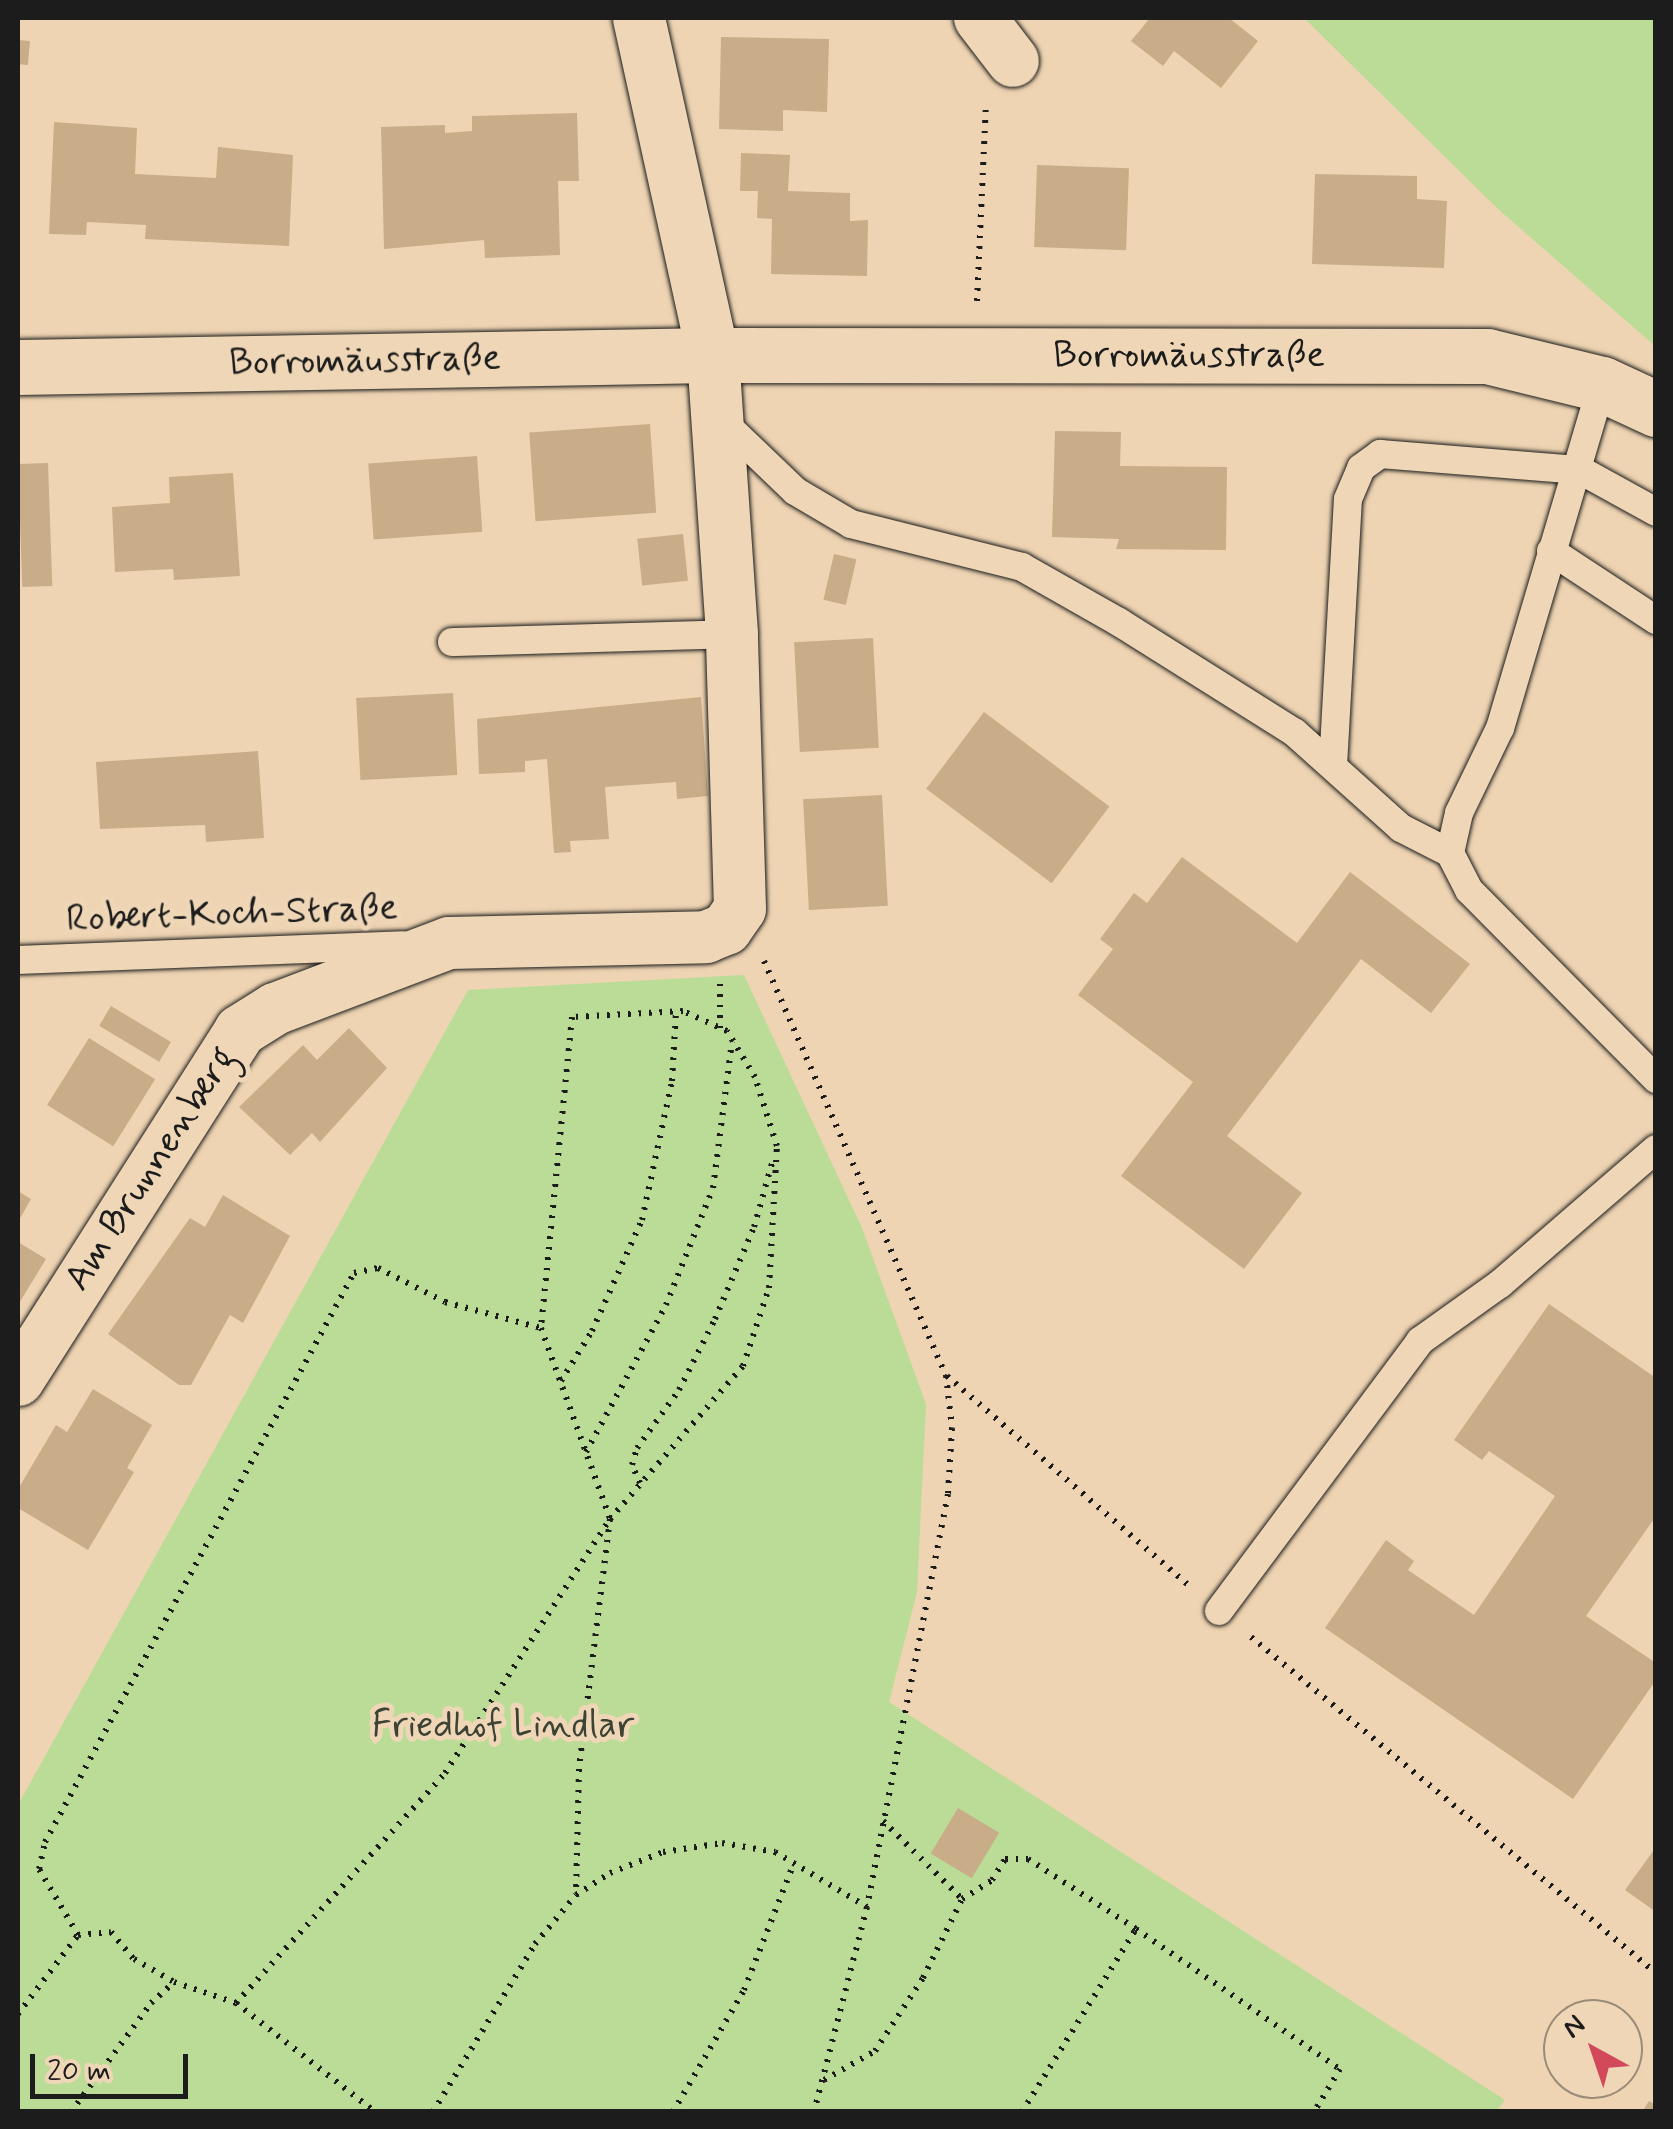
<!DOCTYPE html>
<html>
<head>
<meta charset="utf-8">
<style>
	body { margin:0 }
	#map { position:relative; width:1673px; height:2129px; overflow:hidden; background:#eed4b2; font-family:Mynerve,sans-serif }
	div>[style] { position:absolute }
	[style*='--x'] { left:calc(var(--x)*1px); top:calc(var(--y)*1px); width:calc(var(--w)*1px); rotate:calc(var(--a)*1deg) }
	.green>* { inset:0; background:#badc96 }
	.building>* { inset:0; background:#c8ad88; transform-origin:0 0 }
	.path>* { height:6px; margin-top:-3px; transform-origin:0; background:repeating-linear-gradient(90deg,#1c1c1c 0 2.5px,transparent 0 10.5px) }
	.roads { filter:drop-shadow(0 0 2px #1c1c1c) drop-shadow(0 0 2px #1c1c1c) }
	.service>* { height:28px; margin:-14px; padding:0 14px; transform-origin:14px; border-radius:14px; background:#eed6b6 }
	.minor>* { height:52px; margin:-26px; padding:0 26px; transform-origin:26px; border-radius:26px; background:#eed6b6 }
	.tertiary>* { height:55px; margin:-27.5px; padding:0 27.5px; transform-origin:27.5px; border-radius:27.5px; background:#eed6b6 }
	span { translate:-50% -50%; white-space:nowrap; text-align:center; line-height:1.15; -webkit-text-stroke:10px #eed6b6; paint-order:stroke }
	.street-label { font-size:38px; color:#1c1c1c }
	.park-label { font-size:38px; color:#3c4234 }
	.frame { position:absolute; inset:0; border:20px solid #1c1c1c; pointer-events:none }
	.north { position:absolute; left:1543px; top:1999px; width:100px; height:100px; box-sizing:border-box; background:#eed6b6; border:2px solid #9a8c78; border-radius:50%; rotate:320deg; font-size:28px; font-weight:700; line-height:40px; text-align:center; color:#1c1c1c }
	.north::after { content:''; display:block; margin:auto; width:35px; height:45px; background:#d1495b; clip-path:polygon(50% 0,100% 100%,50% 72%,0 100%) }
	.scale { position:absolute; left:30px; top:2054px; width:158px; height:45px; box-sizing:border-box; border:5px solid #1c1c1c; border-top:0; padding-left:12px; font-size:30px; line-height:35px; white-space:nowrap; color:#1c1c1c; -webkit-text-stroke:8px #eed6b6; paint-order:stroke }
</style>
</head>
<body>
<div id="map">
	<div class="green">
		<div style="clip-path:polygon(1304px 18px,1655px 18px,1655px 346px,1498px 209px)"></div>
		<div style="clip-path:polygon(744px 975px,862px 1228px,926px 1404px,917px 1592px,889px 1702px,1505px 2100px,1496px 2112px,18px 2112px,18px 1805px,468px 990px)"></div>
	</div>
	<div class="building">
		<div style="clip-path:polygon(1150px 18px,1229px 18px,1258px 41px,1221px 88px,1174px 51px,1163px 66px,1131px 41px)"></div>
		<div style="clip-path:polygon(721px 37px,829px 39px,827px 112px,783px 110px,783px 131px,719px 129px)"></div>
		<div style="left:18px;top:40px;width:12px;height:24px;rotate:5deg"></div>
		<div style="clip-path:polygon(577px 113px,579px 181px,558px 181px,560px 255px,485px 258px,484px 240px,384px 249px,381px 127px,445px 125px,445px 133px,472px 131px,472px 116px)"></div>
		<div style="clip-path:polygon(54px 122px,137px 128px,135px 174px,216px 178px,218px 147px,293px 155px,289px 246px,145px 239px,146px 225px,87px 222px,86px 235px,49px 234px)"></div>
		<div style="clip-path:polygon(741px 153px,790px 155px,788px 191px,850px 193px,850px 221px,868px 220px,867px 276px,771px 274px,772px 219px,757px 218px,758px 191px,740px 191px)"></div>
		<div style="left:1037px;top:165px;width:92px;height:82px;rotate:2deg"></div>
		<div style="clip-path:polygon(1315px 174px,1417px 176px,1417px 199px,1447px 201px,1444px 268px,1312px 264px)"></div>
		<div style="left:650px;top:424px;width:89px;height:121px;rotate:86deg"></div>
		<div style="clip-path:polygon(1055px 431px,1121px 432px,1120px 466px,1227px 467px,1226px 550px,1116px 549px,1119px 539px,1052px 537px)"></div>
		<div style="left:477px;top:456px;width:76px;height:109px;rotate:86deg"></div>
		<div style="left:48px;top:463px;width:123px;height:30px;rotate:88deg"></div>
		<div style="clip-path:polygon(233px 473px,240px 576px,174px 580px,173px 569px,115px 572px,112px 507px,170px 503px,169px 477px)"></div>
		<div style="left:683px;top:534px;width:47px;height:46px;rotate:84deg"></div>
		<div style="left:834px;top:554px;width:23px;height:47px;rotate:13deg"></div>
		<div style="left:873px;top:638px;width:110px;height:79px;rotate:87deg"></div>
		<div style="left:453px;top:693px;width:82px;height:97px;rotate:87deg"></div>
		<div style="clip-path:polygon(701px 697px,708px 796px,677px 799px,676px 782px,605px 787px,609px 839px,570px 841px,571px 852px,554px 853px,547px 759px,525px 761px,525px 772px,479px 774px,477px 719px)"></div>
		<div style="left:984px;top:712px;width:157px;height:96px;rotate:37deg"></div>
		<div style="clip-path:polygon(258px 751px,264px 838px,206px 842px,205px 825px,100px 829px,96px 762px)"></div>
		<div style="left:882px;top:795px;width:111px;height:79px;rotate:87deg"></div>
		<div style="clip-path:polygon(1182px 857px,1297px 943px,1350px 872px,1470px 964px,1431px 1013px,1361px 959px,1227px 1136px,1302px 1193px,1244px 1269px,1121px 1176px,1193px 1082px,1078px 995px,1113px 949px,1100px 939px,1134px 893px,1147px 903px)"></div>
		<div style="left:111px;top:1006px;width:70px;height:23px;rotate:31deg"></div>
		<div style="clip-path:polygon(349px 1028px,387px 1068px,320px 1142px,312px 1133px,290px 1155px,239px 1107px,303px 1045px,317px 1060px)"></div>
		<div style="left:89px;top:1038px;width:78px;height:79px;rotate:32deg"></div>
		<div style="clip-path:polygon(18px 1191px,31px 1199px,18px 1222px)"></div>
		<div style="clip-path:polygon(223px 1195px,290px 1236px,243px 1323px,230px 1315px,191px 1385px,179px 1385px,108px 1334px,190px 1218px,205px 1227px)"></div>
		<div style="clip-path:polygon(18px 1242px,46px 1259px,18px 1305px)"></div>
		<div style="clip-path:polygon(1549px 1304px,1656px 1378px,1656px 1516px,1586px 1616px,1656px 1663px,1656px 1680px,1573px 1799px,1325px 1628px,1386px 1540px,1414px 1561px,1408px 1570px,1474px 1615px,1555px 1496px,1489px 1451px,1482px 1460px,1454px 1440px)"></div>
		<div style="clip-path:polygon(93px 1389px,152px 1425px,127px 1468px,134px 1472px,88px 1550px,18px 1508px,18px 1489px,56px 1425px,67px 1432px)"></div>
		<div style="left:958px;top:1808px;width:48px;height:53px;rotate:31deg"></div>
		<div style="clip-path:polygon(1656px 1847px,1656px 1912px,1625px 1890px)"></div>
		<div style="clip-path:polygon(1649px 2101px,1656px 2105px,1656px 2112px,1642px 2112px)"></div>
	</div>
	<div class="path">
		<div style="--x:977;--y:301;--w:198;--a:-87.4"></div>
		<div style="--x:764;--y:961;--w:452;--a:66.3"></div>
		<div style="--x:946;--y:1375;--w:53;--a:83.5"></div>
		<div style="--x:952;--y:1428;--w:66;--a:93.5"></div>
		<div style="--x:948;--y:1494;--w:421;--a:101.1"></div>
		<div style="--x:867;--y:1907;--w:212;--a:104.5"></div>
		<div style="--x:720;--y:984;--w:44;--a:90"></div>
		<div style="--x:947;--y:1376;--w:323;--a:40.9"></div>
		<div style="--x:561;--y:1381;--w:59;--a:-58.2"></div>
		<div style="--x:592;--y:1331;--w:122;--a:-65.8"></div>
		<div style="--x:642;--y:1220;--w:142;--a:-77.8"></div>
		<div style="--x:672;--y:1081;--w:70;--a:-86.7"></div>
		<div style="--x:586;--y:1452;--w:167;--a:-61.4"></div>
		<div style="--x:666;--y:1305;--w:126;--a:-68.1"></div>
		<div style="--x:713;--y:1188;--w:147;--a:-82.6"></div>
		<div style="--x:640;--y:1483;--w:20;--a:-114"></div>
		<div style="--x:632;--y:1465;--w:18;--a:-74"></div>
		<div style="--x:637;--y:1448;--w:72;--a:-54.1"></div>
		<div style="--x:679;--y:1390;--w:80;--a:-63.1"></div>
		<div style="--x:715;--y:1319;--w:100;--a:-67"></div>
		<div style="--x:754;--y:1227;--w:70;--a:-74.2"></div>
		<div style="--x:1251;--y:1637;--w:526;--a:39.68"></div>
		<div style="--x:883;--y:1821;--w:111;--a:44.6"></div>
		<div style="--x:962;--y:1899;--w:36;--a:-32"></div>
		<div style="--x:992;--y:1880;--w:25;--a:-58"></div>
		<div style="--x:1005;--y:1859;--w:23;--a:0"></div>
		<div style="--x:1028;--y:1859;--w:129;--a:32.9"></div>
		<div style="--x:78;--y:1935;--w:33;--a:-5"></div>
		<div style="--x:111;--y:1932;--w:35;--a:50"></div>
		<div style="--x:134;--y:1959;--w:46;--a:29.9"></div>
		<div style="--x:236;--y:2003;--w:311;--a:-47.7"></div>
		<div style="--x:445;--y:1773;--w:303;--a:-57"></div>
		<div style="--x:610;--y:1519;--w:203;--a:-49"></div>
		<div style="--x:743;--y:1366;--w:82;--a:-71.6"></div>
		<div style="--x:769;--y:1288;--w:142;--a:-86.8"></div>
		<div style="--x:777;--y:1146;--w:72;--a:-107.7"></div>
		<div style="--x:755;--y:1077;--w:54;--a:-121.3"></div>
		<div style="--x:727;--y:1031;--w:48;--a:-155.6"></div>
		<div style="--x:683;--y:1011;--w:111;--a:176.9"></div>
		<div style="--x:572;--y:1017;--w:313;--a:95.7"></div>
		<div style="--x:541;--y:1328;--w:203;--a:70.1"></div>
		<div style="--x:610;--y:1519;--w:252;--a:97.1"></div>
		<div style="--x:579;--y:1769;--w:126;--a:91.4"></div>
		<div style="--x:18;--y:2014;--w:99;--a:-52.8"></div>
		<div style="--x:78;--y:1935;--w:77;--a:-120.6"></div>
		<div style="--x:39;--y:1869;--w:28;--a:-77"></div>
		<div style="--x:45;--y:1842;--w:647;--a:-61.5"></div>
		<div style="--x:354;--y:1273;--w:25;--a:-12"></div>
		<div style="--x:378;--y:1268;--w:75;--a:26.9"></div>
		<div style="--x:445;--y:1302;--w:99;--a:15.2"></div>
		<div style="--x:824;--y:2080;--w:59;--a:-29.6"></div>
		<div style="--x:875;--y:2051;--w:87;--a:-56.7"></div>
		<div style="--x:923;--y:1978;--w:88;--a:-63.7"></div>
		<div style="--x:71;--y:2112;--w:135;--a:-53.7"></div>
		<div style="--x:151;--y:2003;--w:31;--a:-42"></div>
		<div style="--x:174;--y:1982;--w:65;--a:18.7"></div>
		<div style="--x:236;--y:2003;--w:177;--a:38.1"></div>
		<div style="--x:433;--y:2112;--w:197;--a:-58.7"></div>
		<div style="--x:535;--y:1944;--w:64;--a:-50.1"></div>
		<div style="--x:576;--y:1895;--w:40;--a:-32.9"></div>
		<div style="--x:610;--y:1873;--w:57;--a:-21.6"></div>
		<div style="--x:663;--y:1852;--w:60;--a:-8.7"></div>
		<div style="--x:722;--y:1843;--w:54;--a:9.6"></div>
		<div style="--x:775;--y:1852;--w:107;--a:30.9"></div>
		<div style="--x:673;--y:2112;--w:141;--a:-59.8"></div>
		<div style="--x:744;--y:1990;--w:136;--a:-68.5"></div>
		<div style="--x:1022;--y:2112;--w:216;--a:-58.1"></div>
		<div style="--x:1136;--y:1929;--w:247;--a:34.5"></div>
		<div style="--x:1340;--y:2069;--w:50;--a:121.2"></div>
	</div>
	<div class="roads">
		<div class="service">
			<div style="--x:1602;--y:384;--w:359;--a:106.5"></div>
			<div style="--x:1500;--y:728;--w:94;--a:115.8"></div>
			<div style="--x:1459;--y:813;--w:41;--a:102.7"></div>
			<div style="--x:1450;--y:853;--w:42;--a:62.8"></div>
			<div style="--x:1469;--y:890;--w:266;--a:45.3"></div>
			<div style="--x:719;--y:418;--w:105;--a:43.8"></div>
			<div style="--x:795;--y:491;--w:65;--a:30.5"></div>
			<div style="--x:851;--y:524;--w:176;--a:14.1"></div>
			<div style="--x:1022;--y:567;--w:112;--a:29.6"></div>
			<div style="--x:1119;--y:622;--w:207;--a:32.2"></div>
			<div style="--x:1294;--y:732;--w:144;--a:41.9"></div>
			<div style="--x:1401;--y:828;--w:55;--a:27"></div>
			<div style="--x:1551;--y:551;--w:126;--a:33.3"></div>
			<div style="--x:452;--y:642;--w:280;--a:-1.6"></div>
			<div style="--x:1333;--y:766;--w:267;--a:-86.8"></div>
			<div style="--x:1348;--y:499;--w:34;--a:-67"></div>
			<div style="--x:1361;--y:468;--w:24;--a:-36"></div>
			<div style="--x:1380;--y:454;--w:201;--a:4.6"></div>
			<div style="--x:1580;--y:470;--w:87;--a:28.9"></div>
			<div style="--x:18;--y:960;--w:385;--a:-2.2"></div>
			<div style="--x:1219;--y:1611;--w:337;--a:-53.3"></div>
			<div style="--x:1420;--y:1341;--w:98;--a:-35.5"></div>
			<div style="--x:1500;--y:1284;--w:206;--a:-40.9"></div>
		</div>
		<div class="minor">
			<div style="--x:980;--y:18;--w:54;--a:52.5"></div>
			<div style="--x:18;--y:1380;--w:414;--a:-57.5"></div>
			<div style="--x:240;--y:1031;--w:41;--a:-32.2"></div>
			<div style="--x:275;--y:1009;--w:186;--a:-20.8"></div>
			<div style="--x:449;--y:943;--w:257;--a:-1.3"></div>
			<div style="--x:706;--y:937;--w:22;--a:-22"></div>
			<div style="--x:726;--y:929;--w:24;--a:-55"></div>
			<div style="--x:740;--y:909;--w:275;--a:-91.7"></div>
			<div style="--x:732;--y:634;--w:280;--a:-93.9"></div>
			<div style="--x:713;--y:355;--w:345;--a:-102.4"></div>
		</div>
		<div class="tertiary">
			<div style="--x:18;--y:367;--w:695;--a:-0.99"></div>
			<div style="--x:713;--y:355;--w:774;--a:0.07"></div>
			<div style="--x:1487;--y:356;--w:118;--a:13.7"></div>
			<div style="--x:1602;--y:384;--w:60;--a:24.8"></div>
		</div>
	</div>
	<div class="street-label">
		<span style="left:1189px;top:356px">Borromäusstraße</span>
		<span style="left:365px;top:361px;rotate:-1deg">Borromäusstraße</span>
		<span style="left:232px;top:914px;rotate:-2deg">Robert-Koch-Straße</span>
		<span style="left:151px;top:1169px;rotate:-57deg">Am Brunnenberg</span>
	</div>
	<div class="park-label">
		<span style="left:503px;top:1726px">Friedhof Lindlar</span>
	</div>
	<div class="frame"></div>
	<div class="north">N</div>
	<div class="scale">20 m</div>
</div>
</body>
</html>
